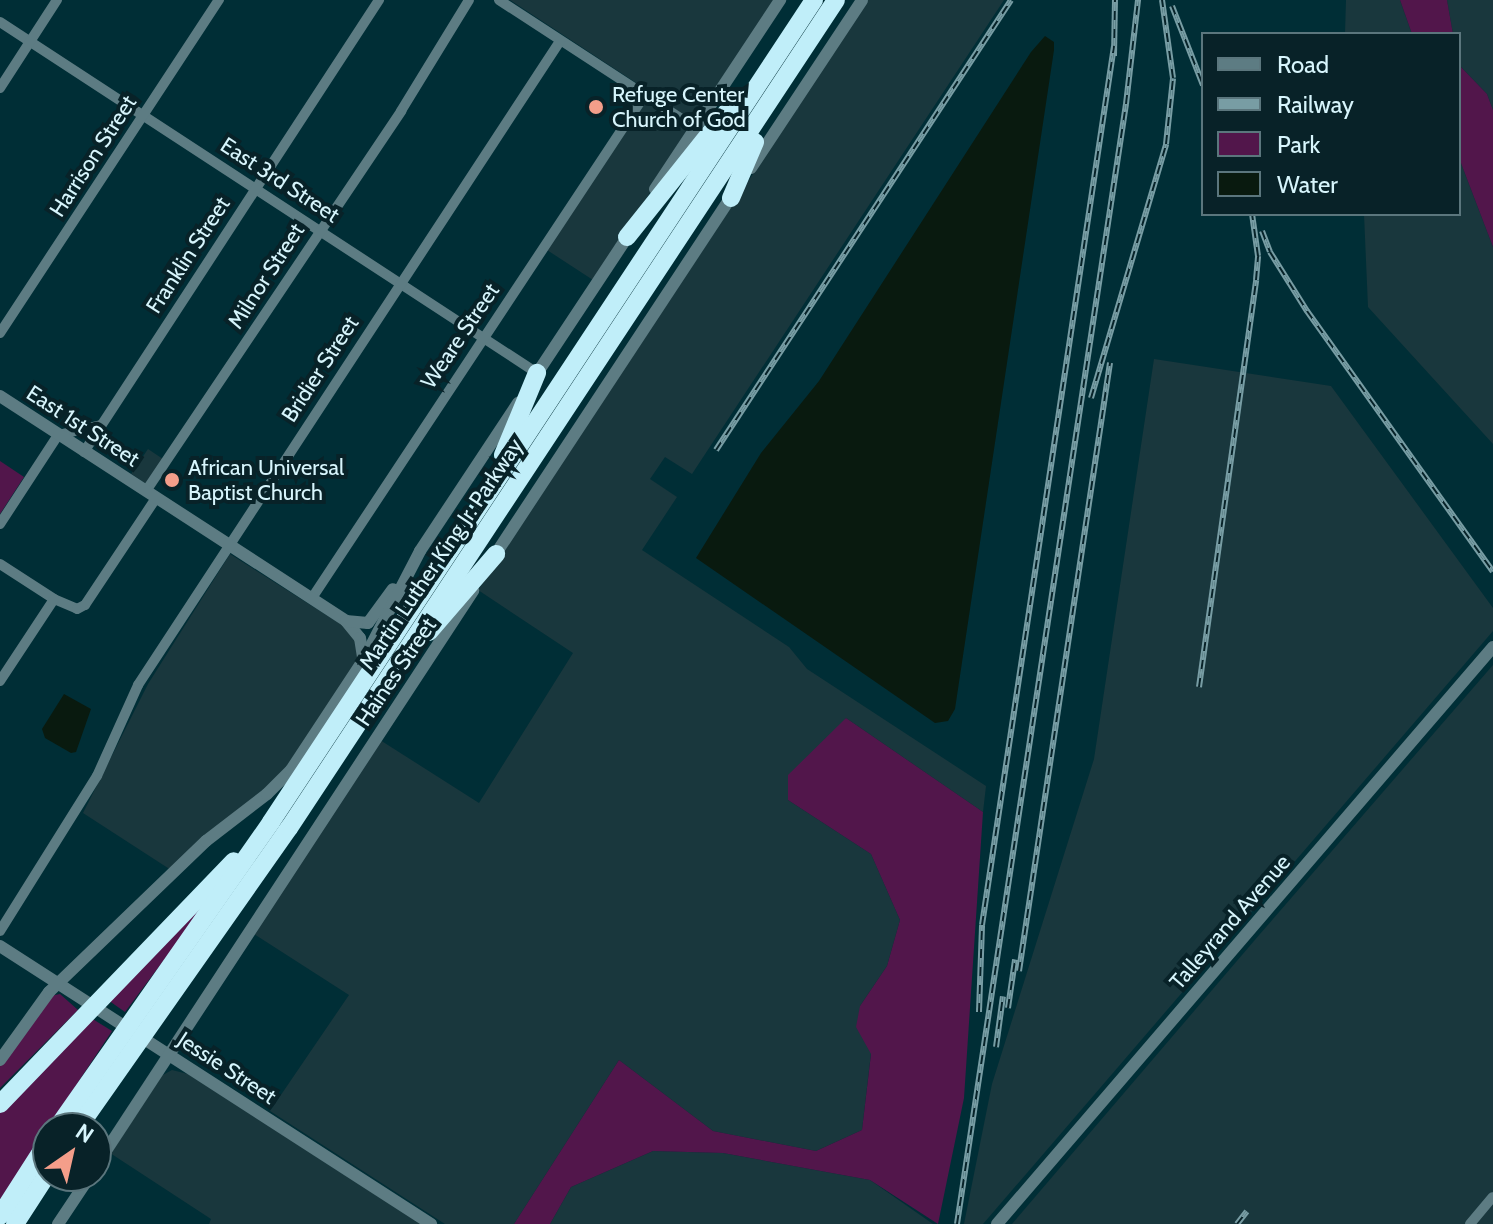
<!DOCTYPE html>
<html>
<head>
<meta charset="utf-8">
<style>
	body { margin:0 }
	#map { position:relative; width:1493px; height:1224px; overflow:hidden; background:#002e36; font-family:Cabin,sans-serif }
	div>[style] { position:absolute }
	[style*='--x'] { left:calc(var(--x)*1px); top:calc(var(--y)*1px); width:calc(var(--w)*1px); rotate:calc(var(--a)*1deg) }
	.built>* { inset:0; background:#19373d; transform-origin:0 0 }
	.green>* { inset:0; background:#52164b }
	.water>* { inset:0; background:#091a0f }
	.minor>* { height:10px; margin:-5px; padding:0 5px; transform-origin:5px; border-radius:5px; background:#5d7c83 }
	.tertiary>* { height:12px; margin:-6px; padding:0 6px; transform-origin:6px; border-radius:6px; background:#5d7c83 }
	.motorway>* { height:18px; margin:-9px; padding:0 9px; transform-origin:9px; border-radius:9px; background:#c0eef9 }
	.rail>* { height:6px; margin-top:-3px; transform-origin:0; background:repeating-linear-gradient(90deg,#082228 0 9px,#789da4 0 18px); box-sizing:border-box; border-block:2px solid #789da4 }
	.dots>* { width:22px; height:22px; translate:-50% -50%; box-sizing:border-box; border:4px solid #082228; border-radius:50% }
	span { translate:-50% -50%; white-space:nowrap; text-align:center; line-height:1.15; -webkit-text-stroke:8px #082228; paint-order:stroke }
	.poi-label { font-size:22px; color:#d7f5fc }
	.left { translate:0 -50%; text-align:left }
	.street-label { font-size:22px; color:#d7f5fc }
	.legend { position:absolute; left:1201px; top:32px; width:260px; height:184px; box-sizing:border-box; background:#082228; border:2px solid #5b767d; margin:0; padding:10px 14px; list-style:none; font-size:24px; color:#d7f5fc }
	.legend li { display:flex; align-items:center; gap:16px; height:40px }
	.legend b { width:40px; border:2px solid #5b767d }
	.north { position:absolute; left:32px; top:1112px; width:80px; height:80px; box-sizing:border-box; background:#082228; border:2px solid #5b767d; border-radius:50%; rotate:34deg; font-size:22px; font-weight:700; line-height:32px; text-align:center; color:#d7f5fc }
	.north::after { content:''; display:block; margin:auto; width:28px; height:36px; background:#f49e8a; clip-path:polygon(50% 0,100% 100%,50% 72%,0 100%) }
</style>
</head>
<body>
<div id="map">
	<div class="built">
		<div style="clip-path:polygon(510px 0,776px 0,593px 280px,547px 250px,650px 92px)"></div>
		<div style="clip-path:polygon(868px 0,1004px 0,692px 474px,665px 457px,650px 479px,677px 497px,642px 550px,789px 647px,807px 669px,986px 786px,983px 812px,846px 718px,788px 800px,871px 854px,900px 920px,887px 966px,860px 1006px,871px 1053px,862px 1130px,816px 1151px,713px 1131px,619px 1060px,514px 1224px,445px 1224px,270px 1111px,349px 995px,254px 934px,380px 740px,479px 803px,573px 653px,478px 590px)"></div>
		<div style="clip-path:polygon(1346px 0,1400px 0,1412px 34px,1345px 34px)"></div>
		<div style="clip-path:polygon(1447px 0,1493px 0,1493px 110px,1487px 94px,1459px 65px,1459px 34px,1453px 34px)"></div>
		<div style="clip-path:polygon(1459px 158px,1493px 247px,1493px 444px,1368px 307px,1364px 214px,1459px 214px)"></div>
		<div style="clip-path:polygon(1154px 359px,1331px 386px,1493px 608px,1493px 631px,983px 1224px,964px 1224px,992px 1084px,1094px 759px)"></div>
		<div style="left:148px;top:449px;width:27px;height:30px;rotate:34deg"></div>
		<div style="clip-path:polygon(230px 554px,347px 628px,359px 641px,358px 661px,285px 771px,171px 870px,83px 813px,148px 684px)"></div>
		<div style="clip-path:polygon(1493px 665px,1493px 1224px,1012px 1224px,1260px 934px)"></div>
		<div style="clip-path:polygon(172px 1070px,188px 1074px,421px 1224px,209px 1224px,211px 1219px,110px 1153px,161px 1076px)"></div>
		<div style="clip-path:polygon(653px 1151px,723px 1153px,870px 1180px,933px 1224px,550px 1224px,571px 1187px)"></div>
	</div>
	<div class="green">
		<div style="clip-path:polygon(1400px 0,1447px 0,1453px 34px,1412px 34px)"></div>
		<div style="clip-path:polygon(1459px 65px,1487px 94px,1493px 110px,1493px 247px,1459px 158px)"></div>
		<div style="clip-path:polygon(0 461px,24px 477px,0 514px)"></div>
		<div style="clip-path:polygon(846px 718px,983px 812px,964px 1098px,938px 1224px,870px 1180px,723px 1153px,653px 1151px,571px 1187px,550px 1224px,514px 1224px,619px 1060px,713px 1131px,816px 1151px,862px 1130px,871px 1054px,856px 1027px,860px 1006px,887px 966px,900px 920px,871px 854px,788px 800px,788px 775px)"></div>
		<div style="clip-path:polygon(214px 893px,125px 1012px,108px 1000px)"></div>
		<div style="clip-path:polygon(60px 994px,78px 1010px,0 1088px,0 1065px,50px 996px)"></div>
		<div style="clip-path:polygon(91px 1018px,112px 1031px,0 1200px,0 1110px)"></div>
	</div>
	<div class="water">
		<div style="clip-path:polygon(1045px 36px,1054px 42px,1054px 50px,955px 709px,948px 721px,935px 723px,696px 558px,761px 453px,819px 381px,1031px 52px)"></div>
		<div style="clip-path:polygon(64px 694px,91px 709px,76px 752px,71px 753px,45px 738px,42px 729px)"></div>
	</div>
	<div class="minor">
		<div style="--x:499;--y:0;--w:234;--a:33.1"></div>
		<div style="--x:0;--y:22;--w:642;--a:33.17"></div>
		<div style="--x:0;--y:88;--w:105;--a:-57.1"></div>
		<div style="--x:0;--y:333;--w:399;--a:-56.7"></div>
		<div style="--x:84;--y:452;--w:540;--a:-56.87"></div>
		<div style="--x:146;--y:491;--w:458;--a:-56.1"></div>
		<div style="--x:401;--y:111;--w:130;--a:-58.5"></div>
		<div style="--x:0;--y:524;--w:106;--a:-56.9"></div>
		<div style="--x:58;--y:435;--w:44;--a:-13.1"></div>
		<div style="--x:0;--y:564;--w:64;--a:32.9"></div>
		<div style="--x:54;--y:599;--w:25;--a:23"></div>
		<div style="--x:77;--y:609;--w:9;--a:-27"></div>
		<div style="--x:85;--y:605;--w:128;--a:-56.4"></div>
		<div style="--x:312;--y:598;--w:602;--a:-56.52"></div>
		<div style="--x:0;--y:681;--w:98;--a:-56.6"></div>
		<div style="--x:0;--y:931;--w:183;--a:-58"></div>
		<div style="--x:97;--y:776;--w:100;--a:-65.7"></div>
		<div style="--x:138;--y:685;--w:770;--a:-56.76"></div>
		<div style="--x:1470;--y:1224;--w:35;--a:-50"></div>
	</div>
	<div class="tertiary">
		<div style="--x:751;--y:168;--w:201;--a:-56.5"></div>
		<div style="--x:655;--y:189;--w:227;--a:-56.5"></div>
		<div style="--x:534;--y:378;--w:174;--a:-56.5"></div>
		<div style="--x:0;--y:396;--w:413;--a:33"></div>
		<div style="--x:346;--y:621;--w:22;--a:51"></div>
		<div style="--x:360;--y:638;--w:20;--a:81"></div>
		<div style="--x:493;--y:558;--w:437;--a:-56.6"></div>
		<div style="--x:346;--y:621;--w:22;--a:5"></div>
		<div style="--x:368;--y:623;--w:42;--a:-53.7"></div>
		<div style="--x:0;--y:946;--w:513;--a:32.82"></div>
		<div style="--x:0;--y:1060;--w:84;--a:-54.2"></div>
		<div style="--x:49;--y:992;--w:218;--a:-43.9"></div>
		<div style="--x:206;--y:841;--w:77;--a:-37.6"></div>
		<div style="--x:267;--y:794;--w:34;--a:-45"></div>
		<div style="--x:291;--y:770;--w:131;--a:-56.6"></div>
		<div style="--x:363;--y:661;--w:124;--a:-62.6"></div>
		<div style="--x:420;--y:551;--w:178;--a:-56.5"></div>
		<div style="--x:96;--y:1166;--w:688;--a:-56.75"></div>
		<div style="--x:58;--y:1224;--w:58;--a:-56.3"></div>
		<div style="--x:997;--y:1224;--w:761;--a:-49.32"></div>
	</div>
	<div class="motorway">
		<div style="--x:731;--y:198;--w:61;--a:-66.8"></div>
		<div style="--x:627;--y:237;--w:171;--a:-51.4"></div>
		<div style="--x:503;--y:455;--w:89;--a:-67.5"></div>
		<div style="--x:429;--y:632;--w:103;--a:-49.3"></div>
		<div style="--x:0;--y:1104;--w:337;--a:-46.1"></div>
		<div style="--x:57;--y:1128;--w:373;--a:-55"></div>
		<div style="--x:271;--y:822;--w:985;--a:-56.55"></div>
		<div style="--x:78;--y:1128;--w:367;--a:-54.9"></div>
		<div style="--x:289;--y:828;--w:992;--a:-56.55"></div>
		<div style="--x:0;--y:1216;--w:89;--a:-57.4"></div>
		<div style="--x:15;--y:1224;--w:61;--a:-57.1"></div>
	</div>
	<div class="rail">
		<div style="--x:1172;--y:6;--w:85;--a:68.6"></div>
		<div style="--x:1114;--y:56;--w:56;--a:-89"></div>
		<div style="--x:1262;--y:231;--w:22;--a:69"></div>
		<div style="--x:1270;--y:252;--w:70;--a:57.9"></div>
		<div style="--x:1307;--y:311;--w:320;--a:54.5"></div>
		<div style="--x:1091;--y:398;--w:265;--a:-73.5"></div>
		<div style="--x:1166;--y:144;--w:66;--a:-83.9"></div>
		<div style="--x:1173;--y:78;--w:79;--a:-98"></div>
		<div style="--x:716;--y:450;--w:538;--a:-56.75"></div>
		<div style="--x:1199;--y:687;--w:411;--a:-82"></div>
		<div style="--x:1256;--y:280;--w:24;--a:-85"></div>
		<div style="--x:1258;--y:256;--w:42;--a:-98.1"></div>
		<div style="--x:1019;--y:971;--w:615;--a:-81.49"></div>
		<div style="--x:1008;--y:1008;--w:49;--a:-81.7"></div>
		<div style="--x:979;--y:1012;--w:87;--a:-88"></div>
		<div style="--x:982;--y:925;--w:889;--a:-81.46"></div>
		<div style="--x:996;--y:1047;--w:51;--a:-82.2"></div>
		<div style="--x:957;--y:1224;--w:1133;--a:-81.42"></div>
		<div style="--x:1126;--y:104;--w:105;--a:-83.4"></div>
		<div style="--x:1237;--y:1224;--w:16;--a:-52"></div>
	</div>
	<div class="dots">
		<div style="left:596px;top:107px;background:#f49e8a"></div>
		<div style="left:172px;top:480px;background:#f49e8a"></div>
	</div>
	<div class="poi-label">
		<span class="left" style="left:612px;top:107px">Refuge Center<br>Church of God</span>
		<span class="left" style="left:188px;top:480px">African Universal<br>Baptist Church</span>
	</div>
	<div class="street-label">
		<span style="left:93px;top:156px;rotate:-57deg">Harrison Street</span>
		<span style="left:280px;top:180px;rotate:33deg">East 3rd Street</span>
		<span style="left:188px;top:255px;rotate:-57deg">Franklin Street</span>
		<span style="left:266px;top:276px;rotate:-57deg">Milnor Street</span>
		<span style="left:460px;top:336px;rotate:-56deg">Weare Street</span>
		<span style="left:320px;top:369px;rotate:-57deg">Bridier Street</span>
		<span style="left:83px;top:426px;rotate:33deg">East 1st Street</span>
		<span style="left:441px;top:554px;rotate:-56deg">Martin Luther King Jr. Parkway</span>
		<span style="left:396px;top:672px;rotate:-56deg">Haines Street</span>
		<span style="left:1230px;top:922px;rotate:-49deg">Talleyrand Avenue</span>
		<span style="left:227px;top:1068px;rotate:33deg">Jessie Street</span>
	</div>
	<ul class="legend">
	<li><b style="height:10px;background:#5d7c83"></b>Road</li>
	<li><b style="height:10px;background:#789da4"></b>Railway</li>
	<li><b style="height:22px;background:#52164b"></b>Park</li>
	<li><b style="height:22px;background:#091a0f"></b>Water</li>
	</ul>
	<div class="north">N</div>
</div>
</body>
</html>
